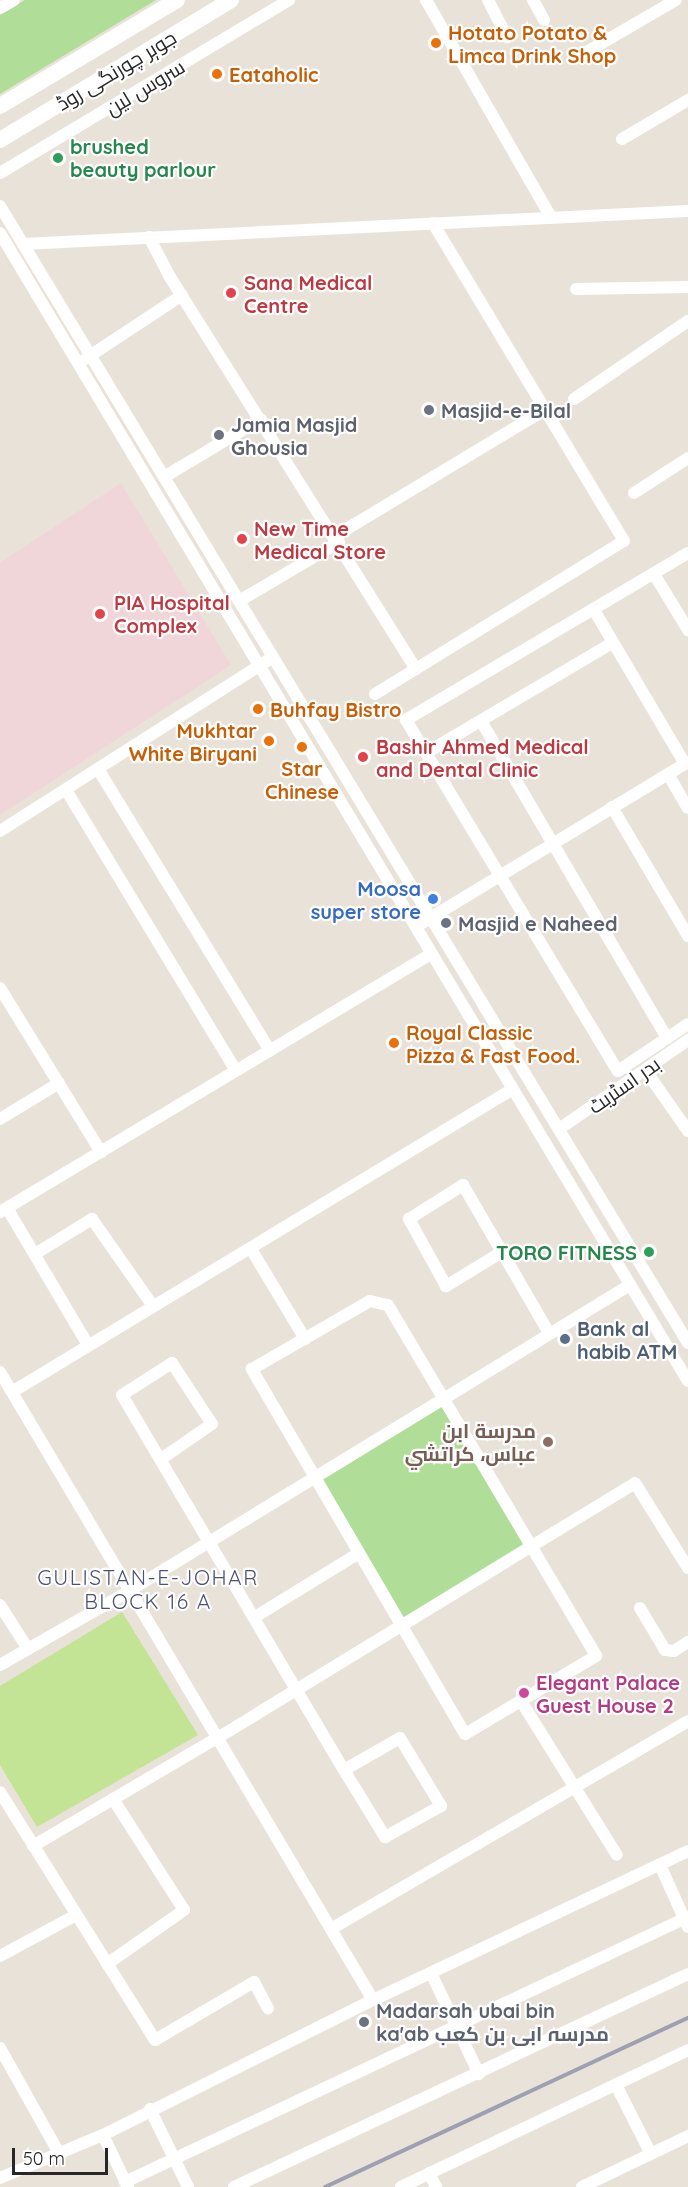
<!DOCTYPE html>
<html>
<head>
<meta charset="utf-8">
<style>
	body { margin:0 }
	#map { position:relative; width:688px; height:2187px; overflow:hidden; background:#e9e2d9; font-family:Quicksand,Cairo,sans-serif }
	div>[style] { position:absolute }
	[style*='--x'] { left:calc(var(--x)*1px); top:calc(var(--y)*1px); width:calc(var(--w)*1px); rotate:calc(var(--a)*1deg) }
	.medical>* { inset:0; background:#f0d6d8 }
	.green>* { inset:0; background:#b0dd98; transform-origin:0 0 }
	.pitch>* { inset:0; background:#c3e494 }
	.street>* { height:12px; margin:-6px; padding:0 6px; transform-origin:6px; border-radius:6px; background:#fff }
	.secondary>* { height:16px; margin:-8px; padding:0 8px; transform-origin:8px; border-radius:8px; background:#fff }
	.rail>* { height:4px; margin:-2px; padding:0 2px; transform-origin:2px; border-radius:2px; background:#9da0b1 }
	.dots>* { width:16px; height:16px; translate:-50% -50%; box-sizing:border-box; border:3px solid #fff; border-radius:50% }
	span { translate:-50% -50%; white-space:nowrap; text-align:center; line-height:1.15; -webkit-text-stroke:4.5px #fff; paint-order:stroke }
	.food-label { font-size:20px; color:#c56008; font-weight:700 }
	.left { translate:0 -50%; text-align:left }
	.right { translate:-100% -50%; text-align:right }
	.street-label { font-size:20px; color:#272727 }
	.leisure-label { font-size:20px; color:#27864d; font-weight:700 }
	.health-label { font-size:20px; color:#be3a42; font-weight:700 }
	.worship-label { font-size:20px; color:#5b616d; font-weight:700 }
	.shop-label { font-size:20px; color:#366cbe; font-weight:700 }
	.service-label { font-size:20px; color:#4e5e75; font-weight:700 }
	.education-label { font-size:20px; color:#785e54; font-weight:700 }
	.hotel-label { font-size:20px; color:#b23c85; font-weight:700 }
	.neighbourhood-label { font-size:21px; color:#4b5374; letter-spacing:1.5px }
	.scale { position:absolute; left:12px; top:2148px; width:96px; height:27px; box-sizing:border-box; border:3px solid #272727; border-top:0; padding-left:8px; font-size:18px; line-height:21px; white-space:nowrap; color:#272727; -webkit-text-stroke:4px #fff; paint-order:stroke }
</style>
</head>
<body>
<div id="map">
	<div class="medical">
		<div style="clip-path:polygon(121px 483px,231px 665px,0 815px,0 563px)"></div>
	</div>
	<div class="green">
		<div style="clip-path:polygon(25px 0,156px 0,0 94px,0 15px)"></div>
		<div style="left:442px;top:1397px;width:174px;height:151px;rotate:59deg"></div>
	</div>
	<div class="pitch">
		<div style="clip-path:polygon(122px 1612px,198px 1735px,37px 1827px,0 1765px,0 1686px)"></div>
	</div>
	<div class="street">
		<div style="--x:426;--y:0;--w:249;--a:60.1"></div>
		<div style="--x:488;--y:0;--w:42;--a:62.8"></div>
		<div style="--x:533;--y:0;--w:23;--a:61"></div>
		<div style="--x:0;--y:8;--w:16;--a:-30"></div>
		<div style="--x:578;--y:57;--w:113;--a:-30.2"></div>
		<div style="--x:622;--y:139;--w:77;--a:-30.6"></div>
		<div style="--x:0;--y:173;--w:337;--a:-30.9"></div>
		<div style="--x:0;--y:206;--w:1329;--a:58.82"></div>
		<div style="--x:0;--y:233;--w:1338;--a:59.07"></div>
		<div style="--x:149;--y:237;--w:45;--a:62.3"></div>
		<div style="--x:170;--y:277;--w:463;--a:57.9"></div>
		<div style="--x:23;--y:244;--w:666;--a:-2.84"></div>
		<div style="--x:576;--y:289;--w:112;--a:-1"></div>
		<div style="--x:85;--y:359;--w:116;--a:-33.4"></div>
		<div style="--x:574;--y:399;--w:138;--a:-34.4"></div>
		<div style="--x:164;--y:477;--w:113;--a:-30.9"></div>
		<div style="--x:634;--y:493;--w:64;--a:-32.9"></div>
		<div style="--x:335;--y:536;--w:245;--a:-31"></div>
		<div style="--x:688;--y:553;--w:328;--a:149.4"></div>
		<div style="--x:406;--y:720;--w:410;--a:58.9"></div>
		<div style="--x:618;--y:1071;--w:84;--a:-33.9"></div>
		<div style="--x:654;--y:574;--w:66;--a:58.7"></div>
		<div style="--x:239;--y:601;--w:116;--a:-30.5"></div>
		<div style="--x:594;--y:610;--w:179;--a:59.4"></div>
		<div style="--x:375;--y:694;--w:292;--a:-31.6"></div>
		<div style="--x:624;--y:541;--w:371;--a:-121"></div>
		<div style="--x:481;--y:721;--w:368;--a:59.6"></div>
		<div style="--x:426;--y:753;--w:216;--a:-30.6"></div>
		<div style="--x:98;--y:769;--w:330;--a:58.6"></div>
		<div style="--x:668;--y:774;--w:39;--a:60"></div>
		<div style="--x:66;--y:790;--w:328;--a:58.8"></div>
		<div style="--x:612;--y:807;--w:150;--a:59.5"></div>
		<div style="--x:0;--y:831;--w:317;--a:-32.5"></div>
		<div style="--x:422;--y:923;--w:311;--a:-31.2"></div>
		<div style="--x:0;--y:988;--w:193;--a:58.4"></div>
		<div style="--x:646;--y:1071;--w:73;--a:55"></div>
		<div style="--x:0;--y:1119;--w:69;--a:-31.4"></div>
		<div style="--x:559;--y:1129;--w:157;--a:-34.6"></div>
		<div style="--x:7;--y:1208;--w:159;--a:59.4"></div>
		<div style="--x:0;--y:1212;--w:502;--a:-30.91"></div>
		<div style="--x:251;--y:1249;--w:105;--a:59"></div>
		<div style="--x:502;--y:1252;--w:66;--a:148.7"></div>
		<div style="--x:446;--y:1286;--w:77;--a:-118.9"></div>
		<div style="--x:409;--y:1219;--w:64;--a:-32.2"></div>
		<div style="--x:463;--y:1185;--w:78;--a:59.8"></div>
		<div style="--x:502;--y:1252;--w:94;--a:59.9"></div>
		<div style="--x:35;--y:1254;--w:67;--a:-31.6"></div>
		<div style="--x:92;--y:1219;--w:106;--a:55"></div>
		<div style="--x:370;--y:1301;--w:18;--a:13"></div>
		<div style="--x:388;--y:1305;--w:408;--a:59.3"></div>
		<div style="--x:596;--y:1656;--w:152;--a:149.2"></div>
		<div style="--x:465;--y:1734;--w:423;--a:-120.3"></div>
		<div style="--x:252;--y:1369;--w:136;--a:-30"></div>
		<div style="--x:0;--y:1372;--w:730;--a:59.29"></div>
		<div style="--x:12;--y:1392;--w:585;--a:-31.17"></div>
		<div style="--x:161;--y:1459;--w:62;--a:-34.5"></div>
		<div style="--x:212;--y:1424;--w:73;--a:-123.3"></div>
		<div style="--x:172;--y:1363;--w:59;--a:147.4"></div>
		<div style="--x:122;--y:1395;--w:436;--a:59.4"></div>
		<div style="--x:344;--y:1770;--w:79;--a:58.5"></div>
		<div style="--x:385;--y:1837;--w:64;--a:-29"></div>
		<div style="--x:441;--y:1806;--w:79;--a:-121.1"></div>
		<div style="--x:400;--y:1738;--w:64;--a:150.3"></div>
		<div style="--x:0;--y:1605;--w:52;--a:57.5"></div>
		<div style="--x:640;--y:1608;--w:49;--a:59.2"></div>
		<div style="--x:665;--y:1650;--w:9;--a:6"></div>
		<div style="--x:674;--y:1651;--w:17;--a:-33"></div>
		<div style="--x:255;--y:1617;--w:122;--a:-31.6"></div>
		<div style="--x:0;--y:1665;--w:149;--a:-29.8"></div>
		<div style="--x:129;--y:1591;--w:587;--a:-31.42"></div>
		<div style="--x:521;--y:1701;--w:181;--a:58.1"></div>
		<div style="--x:0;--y:1792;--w:292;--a:58"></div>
		<div style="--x:155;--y:2040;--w:115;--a:-30.4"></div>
		<div style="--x:254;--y:1982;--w:30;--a:62"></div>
		<div style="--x:33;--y:1846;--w:216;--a:-30.4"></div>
		<div style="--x:219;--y:1737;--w:487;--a:-31.4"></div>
		<div style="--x:635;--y:1483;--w:100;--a:58.1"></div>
		<div style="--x:660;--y:1865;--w:68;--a:65.7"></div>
		<div style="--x:331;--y:1929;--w:413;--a:-30.2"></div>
		<div style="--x:0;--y:1956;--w:86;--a:-28.3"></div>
		<div style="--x:107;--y:1964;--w:94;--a:-35"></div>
		<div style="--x:184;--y:1910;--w:132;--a:-122.6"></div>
		<div style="--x:431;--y:1973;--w:112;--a:64.6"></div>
		<div style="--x:0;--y:2048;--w:120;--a:60.7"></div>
		<div style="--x:616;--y:2085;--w:77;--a:63.1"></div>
		<div style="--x:150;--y:2109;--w:87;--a:64"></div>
		<div style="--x:103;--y:2135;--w:58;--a:64.3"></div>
		<div style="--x:429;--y:2173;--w:16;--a:63"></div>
		<div style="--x:0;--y:2178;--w:112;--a:-22.7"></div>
		<div style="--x:103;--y:2135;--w:302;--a:-26.6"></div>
		<div style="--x:373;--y:2000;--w:348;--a:-25.3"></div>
		<div style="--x:125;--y:2182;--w:622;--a:-25.21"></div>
		<div style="--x:234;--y:2187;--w:501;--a:-25.13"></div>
		<div style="--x:401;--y:2187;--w:318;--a:-25.5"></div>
		<div style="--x:582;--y:2187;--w:118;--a:-25.7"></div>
	</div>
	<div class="secondary">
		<div style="--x:0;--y:106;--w:206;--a:-30.9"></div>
		<div style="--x:0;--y:140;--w:270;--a:-31.2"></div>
	</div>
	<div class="rail">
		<div style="--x:325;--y:2187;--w:400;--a:-25"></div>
	</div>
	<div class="dots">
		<div style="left:436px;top:43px;background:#e8710a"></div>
		<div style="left:217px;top:74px;background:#e8710a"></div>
		<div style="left:58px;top:158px;background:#2e9e5b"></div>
		<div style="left:231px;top:293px;background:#e0444e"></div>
		<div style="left:429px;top:410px;background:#6b7280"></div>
		<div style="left:219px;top:435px;background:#6b7280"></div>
		<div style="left:242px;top:539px;background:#e0444e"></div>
		<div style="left:100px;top:614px;background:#e0444e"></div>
		<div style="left:258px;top:709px;background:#e8710a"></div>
		<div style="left:269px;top:741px;background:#e8710a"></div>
		<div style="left:302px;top:747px;background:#e8710a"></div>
		<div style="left:363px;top:757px;background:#e0444e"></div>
		<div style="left:433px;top:899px;background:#3f7fe0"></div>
		<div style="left:446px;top:923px;background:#6b7280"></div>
		<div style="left:394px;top:1043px;background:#e8710a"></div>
		<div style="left:649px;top:1252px;background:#2e9e5b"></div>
		<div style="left:565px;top:1339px;background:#5c6f8a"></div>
		<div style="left:548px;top:1442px;background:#8d6e63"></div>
		<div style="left:524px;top:1693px;background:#d1479c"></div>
		<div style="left:364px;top:2022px;background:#6b7280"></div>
	</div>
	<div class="food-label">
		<span class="left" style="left:448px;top:44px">Hotato Potato &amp;<br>Limca Drink Shop</span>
		<span class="left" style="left:229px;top:74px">Eataholic</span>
		<span class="left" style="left:270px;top:709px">Buhfay Bistro</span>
		<span class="right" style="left:257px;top:742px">Mukhtar<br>White Biryani</span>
		<span style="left:302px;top:780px">Star<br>Chinese</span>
		<span class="left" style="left:406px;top:1044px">Royal Classic<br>Pizza &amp; Fast Food.</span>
	</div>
	<div class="street-label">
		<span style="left:116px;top:70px;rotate:-31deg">جوہر چورنگی روڈ</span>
		<span style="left:145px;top:87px;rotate:-31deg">سروس لین</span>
		<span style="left:624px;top:1085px;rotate:-35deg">بدر اسٹریٹ</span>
	</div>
	<div class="leisure-label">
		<span class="left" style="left:70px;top:158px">brushed<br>beauty parlour</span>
		<span class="right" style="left:637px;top:1252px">TORO FITNESS</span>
	</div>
	<div class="health-label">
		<span class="left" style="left:244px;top:294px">Sana Medical<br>Centre</span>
		<span class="left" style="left:254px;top:540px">New Time<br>Medical Store</span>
		<span class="left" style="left:114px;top:614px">PIA Hospital<br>Complex</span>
		<span class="left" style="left:376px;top:758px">Bashir Ahmed Medical<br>and Dental Clinic</span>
	</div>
	<div class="worship-label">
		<span class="left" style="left:441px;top:410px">Masjid-e-Bilal</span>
		<span class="left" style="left:231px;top:436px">Jamia Masjid<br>Ghousia</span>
		<span class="left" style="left:458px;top:923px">Masjid e Naheed</span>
		<span class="left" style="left:376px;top:2022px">Madarsah ubai bin<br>ka'ab مدرسہ ابی بن کعب</span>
	</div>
	<div class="shop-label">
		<span class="right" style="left:421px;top:900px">Moosa<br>super store</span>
	</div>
	<div class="service-label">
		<span class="left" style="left:577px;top:1340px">Bank al<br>habib ATM</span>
	</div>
	<div class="education-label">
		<span class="right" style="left:536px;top:1442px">مدرسة ابن<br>عباس، كراتشي</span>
	</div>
	<div class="hotel-label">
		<span class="left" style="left:536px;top:1694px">Elegant Palace<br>Guest House 2</span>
	</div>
	<div class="neighbourhood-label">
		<span style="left:148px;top:1589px">GULISTAN-E-JOHAR<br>BLOCK 16 A</span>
	</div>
	<div class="scale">50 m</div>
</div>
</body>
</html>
